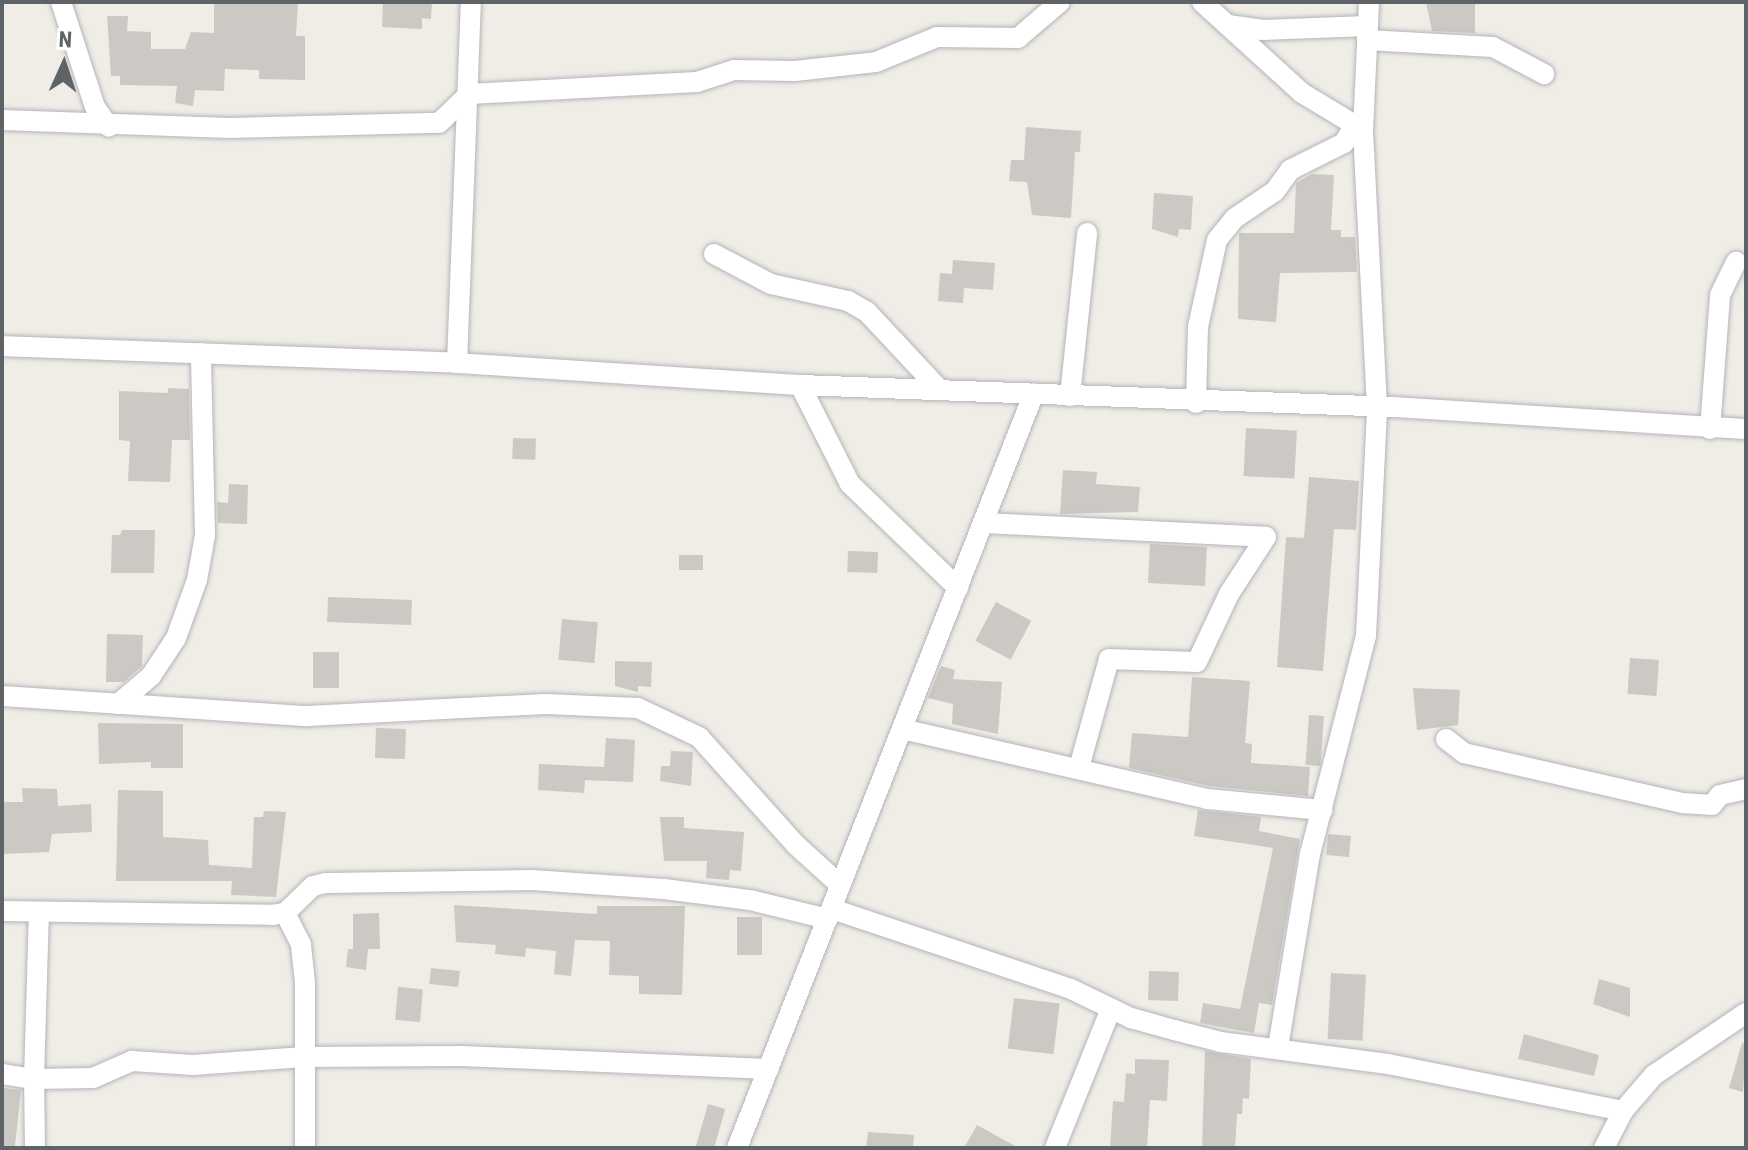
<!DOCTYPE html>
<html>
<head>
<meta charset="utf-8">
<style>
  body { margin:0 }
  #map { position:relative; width:1748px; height:1150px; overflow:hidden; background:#f0ede7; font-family:"Roboto Condensed",sans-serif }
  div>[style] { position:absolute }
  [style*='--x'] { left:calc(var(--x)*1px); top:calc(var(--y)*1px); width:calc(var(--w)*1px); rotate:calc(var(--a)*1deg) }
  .building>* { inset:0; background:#ccc8c4; transform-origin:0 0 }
  .roads { filter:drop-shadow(0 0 2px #b2b5b9) drop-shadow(0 0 2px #b2b5b9) }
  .minor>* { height:20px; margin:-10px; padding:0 10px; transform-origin:10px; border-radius:10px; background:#fff }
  span { translate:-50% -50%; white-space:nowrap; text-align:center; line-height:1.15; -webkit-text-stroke:6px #fff; paint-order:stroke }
  .frame { position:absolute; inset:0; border:4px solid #5e6367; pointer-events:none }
  .north { position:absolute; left:24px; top:24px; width:80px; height:80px; -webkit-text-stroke:6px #fff; paint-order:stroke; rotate:3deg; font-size:22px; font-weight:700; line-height:32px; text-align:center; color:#5e6367 }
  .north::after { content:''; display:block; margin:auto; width:28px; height:36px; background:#5e6367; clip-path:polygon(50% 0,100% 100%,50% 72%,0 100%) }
</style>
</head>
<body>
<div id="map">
  <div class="building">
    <i style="clip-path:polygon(214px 2px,298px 2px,296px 36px,305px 36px,305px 80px,259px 79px,259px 70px,225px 69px,224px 91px,195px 90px,193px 106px,175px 103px,177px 86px,120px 85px,120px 76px,111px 76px,107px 16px,128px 16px,127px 31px,151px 32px,151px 49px,185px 49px,191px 32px,214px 33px)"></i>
    <i style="clip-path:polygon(383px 2px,432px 2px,431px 19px,422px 18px,422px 29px,382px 27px)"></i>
    <i style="clip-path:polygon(1426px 2px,1475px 2px,1475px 33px,1432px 31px)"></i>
    <i style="clip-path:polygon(1026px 127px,1081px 131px,1080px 152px,1075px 152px,1071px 218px,1032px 215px,1027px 182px,1009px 181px,1011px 160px,1024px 160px)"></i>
    <i style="clip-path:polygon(1312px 174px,1334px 175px,1331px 230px,1341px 230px,1341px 237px,1355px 237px,1357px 272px,1280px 273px,1276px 322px,1238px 319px,1239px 233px,1294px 233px,1296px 183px)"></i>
    <i style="clip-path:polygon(1154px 193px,1193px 196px,1191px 230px,1179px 229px,1178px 237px,1152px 229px)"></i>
    <i style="clip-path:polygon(953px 260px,995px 263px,993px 290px,964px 288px,963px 303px,938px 301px,940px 273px,952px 274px)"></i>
    <i style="clip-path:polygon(168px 388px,189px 389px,190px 440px,172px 440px,170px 482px,128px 481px,130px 441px,119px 440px,119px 391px,168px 393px)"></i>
    <i style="left:1246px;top:428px;width:51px;height:48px;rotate:3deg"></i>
    <i style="left:513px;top:438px;width:23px;height:21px;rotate:2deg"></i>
    <i style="clip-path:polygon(1063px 470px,1097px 472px,1096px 484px,1140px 487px,1138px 512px,1060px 514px)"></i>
    <i style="clip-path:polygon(1309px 477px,1359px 481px,1356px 530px,1334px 529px,1323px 671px,1277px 667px,1286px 537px,1304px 538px)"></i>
    <i style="clip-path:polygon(229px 484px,248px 485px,247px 524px,218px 523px,217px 502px,228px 503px)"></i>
    <i style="clip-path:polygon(122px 530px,155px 530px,154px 573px,111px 573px,112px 535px,120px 535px)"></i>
    <i style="left:1150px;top:544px;width:57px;height:39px;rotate:3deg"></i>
    <i style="left:848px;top:551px;width:30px;height:21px;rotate:2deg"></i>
    <i style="left:679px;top:555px;width:24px;height:15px"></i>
    <i style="left:328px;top:597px;width:84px;height:25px;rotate:2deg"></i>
    <i style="left:996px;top:602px;width:40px;height:44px;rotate:28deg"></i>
    <i style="left:562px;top:619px;width:36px;height:41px;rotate:5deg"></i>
    <i style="clip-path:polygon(107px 634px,143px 635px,142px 666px,124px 682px,106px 682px)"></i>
    <i style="left:313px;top:652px;width:26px;height:36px"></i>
    <i style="left:1630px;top:658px;width:29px;height:36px;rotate:4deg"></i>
    <i style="clip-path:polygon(615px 661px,652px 662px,651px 687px,638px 686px,638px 692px,615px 686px)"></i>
    <i style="clip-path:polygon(941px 666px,955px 670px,953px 679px,1002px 682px,998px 734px,952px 724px,953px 704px,928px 698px)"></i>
    <i style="clip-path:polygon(1192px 677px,1250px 681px,1245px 743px,1252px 744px,1251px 763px,1310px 767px,1308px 796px,1209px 786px,1129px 768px,1132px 733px,1188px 737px)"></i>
    <i style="clip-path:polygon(1413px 688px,1460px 690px,1458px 725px,1417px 730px)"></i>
    <i style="left:1309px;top:715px;width:15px;height:50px;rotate:4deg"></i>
    <i style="clip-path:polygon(98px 723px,183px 724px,183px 768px,151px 768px,151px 762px,99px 764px)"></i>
    <i style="left:376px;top:728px;width:30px;height:30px;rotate:2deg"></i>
    <i style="clip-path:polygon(606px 738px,635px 740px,633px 782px,585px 780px,584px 793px,538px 790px,539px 764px,604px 767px)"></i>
    <i style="clip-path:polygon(671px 751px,693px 752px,691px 786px,660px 781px,661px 766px,670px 766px)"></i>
    <i style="clip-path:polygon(22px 788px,57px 789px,58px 806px,91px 804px,92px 832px,52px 834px,49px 852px,2px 854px,2px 802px,23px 802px)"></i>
    <i style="clip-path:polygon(118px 790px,163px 791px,163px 837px,208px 840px,209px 865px,252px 868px,254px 817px,263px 817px,264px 811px,286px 812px,276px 897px,231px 895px,232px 881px,116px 881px)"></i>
    <i style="clip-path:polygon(1198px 810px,1261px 817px,1259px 831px,1300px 839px,1272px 1005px,1259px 1003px,1254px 1033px,1200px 1023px,1203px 1003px,1240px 1009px,1273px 848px,1194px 836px)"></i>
    <i style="clip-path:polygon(660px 817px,684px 817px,684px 828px,744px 832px,741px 871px,730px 870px,729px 880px,706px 878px,707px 861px,664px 861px)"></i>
    <i style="left:1328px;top:834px;width:23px;height:21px;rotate:5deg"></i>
    <i style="clip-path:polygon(454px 905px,597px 914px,597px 906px,685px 906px,682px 995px,639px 994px,639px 976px,609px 975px,610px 941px,575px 940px,571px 976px,554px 974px,556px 951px,526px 948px,525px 957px,495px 954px,496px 945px,456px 942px)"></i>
    <i style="clip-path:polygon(379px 913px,380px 949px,368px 949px,366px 970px,346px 967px,348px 949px,353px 949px,353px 914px)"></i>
    <i style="left:737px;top:917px;width:25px;height:38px"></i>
    <i style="left:431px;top:968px;width:29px;height:16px;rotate:6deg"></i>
    <i style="left:1149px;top:971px;width:30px;height:29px;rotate:2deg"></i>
    <i style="left:1331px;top:973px;width:35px;height:66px;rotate:3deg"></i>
    <i style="clip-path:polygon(1599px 979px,1630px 988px,1630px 1017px,1593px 1004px)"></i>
    <i style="left:398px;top:987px;width:25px;height:33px;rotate:5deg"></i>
    <i style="left:1014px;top:998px;width:46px;height:51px;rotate:7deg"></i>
    <i style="clip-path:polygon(1524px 1034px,1599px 1055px,1594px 1076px,1518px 1059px)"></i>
    <i style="clip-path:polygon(1742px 1043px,1746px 1044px,1743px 1092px,1729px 1088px)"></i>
    <i style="clip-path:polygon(1205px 1051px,1251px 1059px,1249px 1099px,1243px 1098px,1242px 1114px,1237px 1114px,1235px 1148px,1202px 1148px)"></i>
    <i style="clip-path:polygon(1135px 1059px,1169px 1060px,1167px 1101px,1150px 1100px,1147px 1148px,1110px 1148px,1113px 1101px,1124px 1102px,1126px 1073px,1135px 1074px)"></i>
    <i style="left:2px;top:1088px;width:19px;height:60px;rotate:6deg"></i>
    <i style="left:708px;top:1104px;width:18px;height:46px;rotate:16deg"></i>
    <i style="clip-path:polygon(977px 1125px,1019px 1148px,964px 1148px)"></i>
    <i style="clip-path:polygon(868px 1132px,914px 1135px,913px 1148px,866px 1148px)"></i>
  </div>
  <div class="roads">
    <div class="minor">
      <i style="--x:61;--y:2;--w:110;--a:72.1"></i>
      <i style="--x:95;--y:107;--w:24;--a:55"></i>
      <i style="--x:1202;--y:2;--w:135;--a:42.3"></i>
      <i style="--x:1302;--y:93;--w:71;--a:31.2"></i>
      <i style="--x:1228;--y:25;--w:34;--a:8"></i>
      <i style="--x:1262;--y:30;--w:106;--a:-2.2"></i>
      <i style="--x:1367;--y:40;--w:126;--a:3.2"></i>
      <i style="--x:1493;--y:47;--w:58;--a:27.9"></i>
      <i style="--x:2;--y:120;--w:227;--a:2"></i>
      <i style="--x:229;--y:128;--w:210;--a:-1.4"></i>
      <i style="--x:439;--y:123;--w:42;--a:-44"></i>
      <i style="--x:469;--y:94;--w:228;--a:-3"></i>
      <i style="--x:697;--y:82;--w:39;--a:-18"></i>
      <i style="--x:734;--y:70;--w:61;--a:0.9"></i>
      <i style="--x:795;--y:71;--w:81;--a:-6.3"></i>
      <i style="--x:876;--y:62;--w:66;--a:-22.3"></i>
      <i style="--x:937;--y:37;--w:81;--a:0.7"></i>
      <i style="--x:1018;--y:38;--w:55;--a:-40.6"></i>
      <i style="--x:714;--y:254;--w:64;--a:27.8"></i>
      <i style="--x:771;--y:284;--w:79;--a:12.4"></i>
      <i style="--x:848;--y:301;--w:22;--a:30"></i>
      <i style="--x:867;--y:312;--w:104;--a:46.9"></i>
      <i style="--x:2;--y:346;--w:455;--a:2.1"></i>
      <i style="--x:457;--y:363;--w:344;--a:3.7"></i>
      <i style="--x:800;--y:385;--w:594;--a:2.12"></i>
      <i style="--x:1394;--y:407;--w:353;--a:3.6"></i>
      <i style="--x:457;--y:363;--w:361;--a:-87.8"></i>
      <i style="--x:800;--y:385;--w:111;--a:63.2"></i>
      <i style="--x:850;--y:484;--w:150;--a:43.9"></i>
      <i style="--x:1070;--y:396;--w:164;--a:-84"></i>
      <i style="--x:1196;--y:403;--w:76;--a:-88.5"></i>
      <i style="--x:1198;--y:327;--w:89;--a:-77.7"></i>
      <i style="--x:1217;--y:240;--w:28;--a:-51"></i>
      <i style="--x:1235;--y:218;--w:48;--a:-34"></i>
      <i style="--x:1275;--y:191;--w:26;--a:-54"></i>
      <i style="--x:1290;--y:170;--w:60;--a:-26.6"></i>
      <i style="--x:1344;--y:143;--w:21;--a:-59"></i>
      <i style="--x:1710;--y:429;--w:134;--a:-85.7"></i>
      <i style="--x:1720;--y:295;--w:37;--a:-64"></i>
      <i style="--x:984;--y:523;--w:282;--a:2.8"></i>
      <i style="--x:1266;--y:537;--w:68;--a:123"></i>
      <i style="--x:1229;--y:594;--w:75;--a:115.2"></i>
      <i style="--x:1197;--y:662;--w:88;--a:-178"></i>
      <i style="--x:1109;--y:659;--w:113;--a:105.4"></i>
      <i style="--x:2;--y:696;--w:306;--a:3.8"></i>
      <i style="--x:307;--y:716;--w:239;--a:-2.9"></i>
      <i style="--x:546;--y:704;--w:92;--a:2.5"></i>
      <i style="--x:638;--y:708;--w:68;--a:25.4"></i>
      <i style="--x:699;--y:737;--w:145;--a:48.1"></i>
      <i style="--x:796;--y:845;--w:59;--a:42.3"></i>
      <i style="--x:118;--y:704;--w:43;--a:-40.3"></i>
      <i style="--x:151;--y:676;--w:45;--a:-56.7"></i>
      <i style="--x:176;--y:638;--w:62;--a:-70.1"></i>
      <i style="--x:197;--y:580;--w:46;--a:-79.9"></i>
      <i style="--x:205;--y:535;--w:182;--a:-91.3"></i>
      <i style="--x:902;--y:729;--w:313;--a:12.9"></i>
      <i style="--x:1207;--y:799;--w:116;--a:5.5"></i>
      <i style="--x:1446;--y:739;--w:23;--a:38"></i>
      <i style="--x:1464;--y:753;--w:225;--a:12.9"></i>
      <i style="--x:1683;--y:803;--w:29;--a:4"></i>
      <i style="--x:1712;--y:805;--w:13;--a:-51"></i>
      <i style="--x:1720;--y:795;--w:27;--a:-13"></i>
      <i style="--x:832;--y:909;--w:252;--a:18.5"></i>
      <i style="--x:1071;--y:989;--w:67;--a:25.8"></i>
      <i style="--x:1131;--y:1018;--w:45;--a:15.6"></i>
      <i style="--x:1174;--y:1030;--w:49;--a:14.3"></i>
      <i style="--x:1221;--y:1042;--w:168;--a:7.5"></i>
      <i style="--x:1388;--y:1064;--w:240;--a:11.3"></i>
      <i style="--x:2;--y:911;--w:270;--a:0.8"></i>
      <i style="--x:272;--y:915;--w:13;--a:-9"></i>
      <i style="--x:285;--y:913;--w:39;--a:-44"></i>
      <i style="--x:313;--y:886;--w:13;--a:-13"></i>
      <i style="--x:326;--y:883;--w:206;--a:-0.8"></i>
      <i style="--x:532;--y:880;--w:132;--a:3.9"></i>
      <i style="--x:664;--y:889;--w:87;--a:7.3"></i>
      <i style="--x:750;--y:900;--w:80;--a:13.7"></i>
      <i style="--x:285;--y:913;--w:36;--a:63"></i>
      <i style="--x:301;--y:945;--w:37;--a:84"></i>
      <i style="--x:305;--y:982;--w:166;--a:90"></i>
      <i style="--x:1278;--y:1047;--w:196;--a:-80.6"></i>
      <i style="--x:1310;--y:854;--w:225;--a:-75.6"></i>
      <i style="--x:1366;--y:636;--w:229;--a:-87.2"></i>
      <i style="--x:1377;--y:407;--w:277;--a:-92.9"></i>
      <i style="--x:1363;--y:130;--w:128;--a:-87.3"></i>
      <i style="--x:2;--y:1074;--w:32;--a:9"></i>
      <i style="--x:34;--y:1079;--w:167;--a:-88.3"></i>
      <i style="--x:35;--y:1148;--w:69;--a:-90.8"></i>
      <i style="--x:34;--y:1079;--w:59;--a:-1"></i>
      <i style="--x:93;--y:1078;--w:43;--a:-23.6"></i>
      <i style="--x:132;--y:1061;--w:61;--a:3.8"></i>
      <i style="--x:193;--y:1065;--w:111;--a:-4.1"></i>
      <i style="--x:304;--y:1057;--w:157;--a:-0.4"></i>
      <i style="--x:461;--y:1056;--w:308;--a:2.4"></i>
      <i style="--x:737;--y:1148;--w:811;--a:-68.53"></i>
      <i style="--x:1055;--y:1148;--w:150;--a:-68.1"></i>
      <i style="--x:1604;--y:1148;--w:42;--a:-62.8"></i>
      <i style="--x:1623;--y:1111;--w:48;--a:-49.3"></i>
      <i style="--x:1654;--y:1075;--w:111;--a:-34"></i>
    </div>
  </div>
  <div class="frame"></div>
  <div class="north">N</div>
</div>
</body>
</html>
